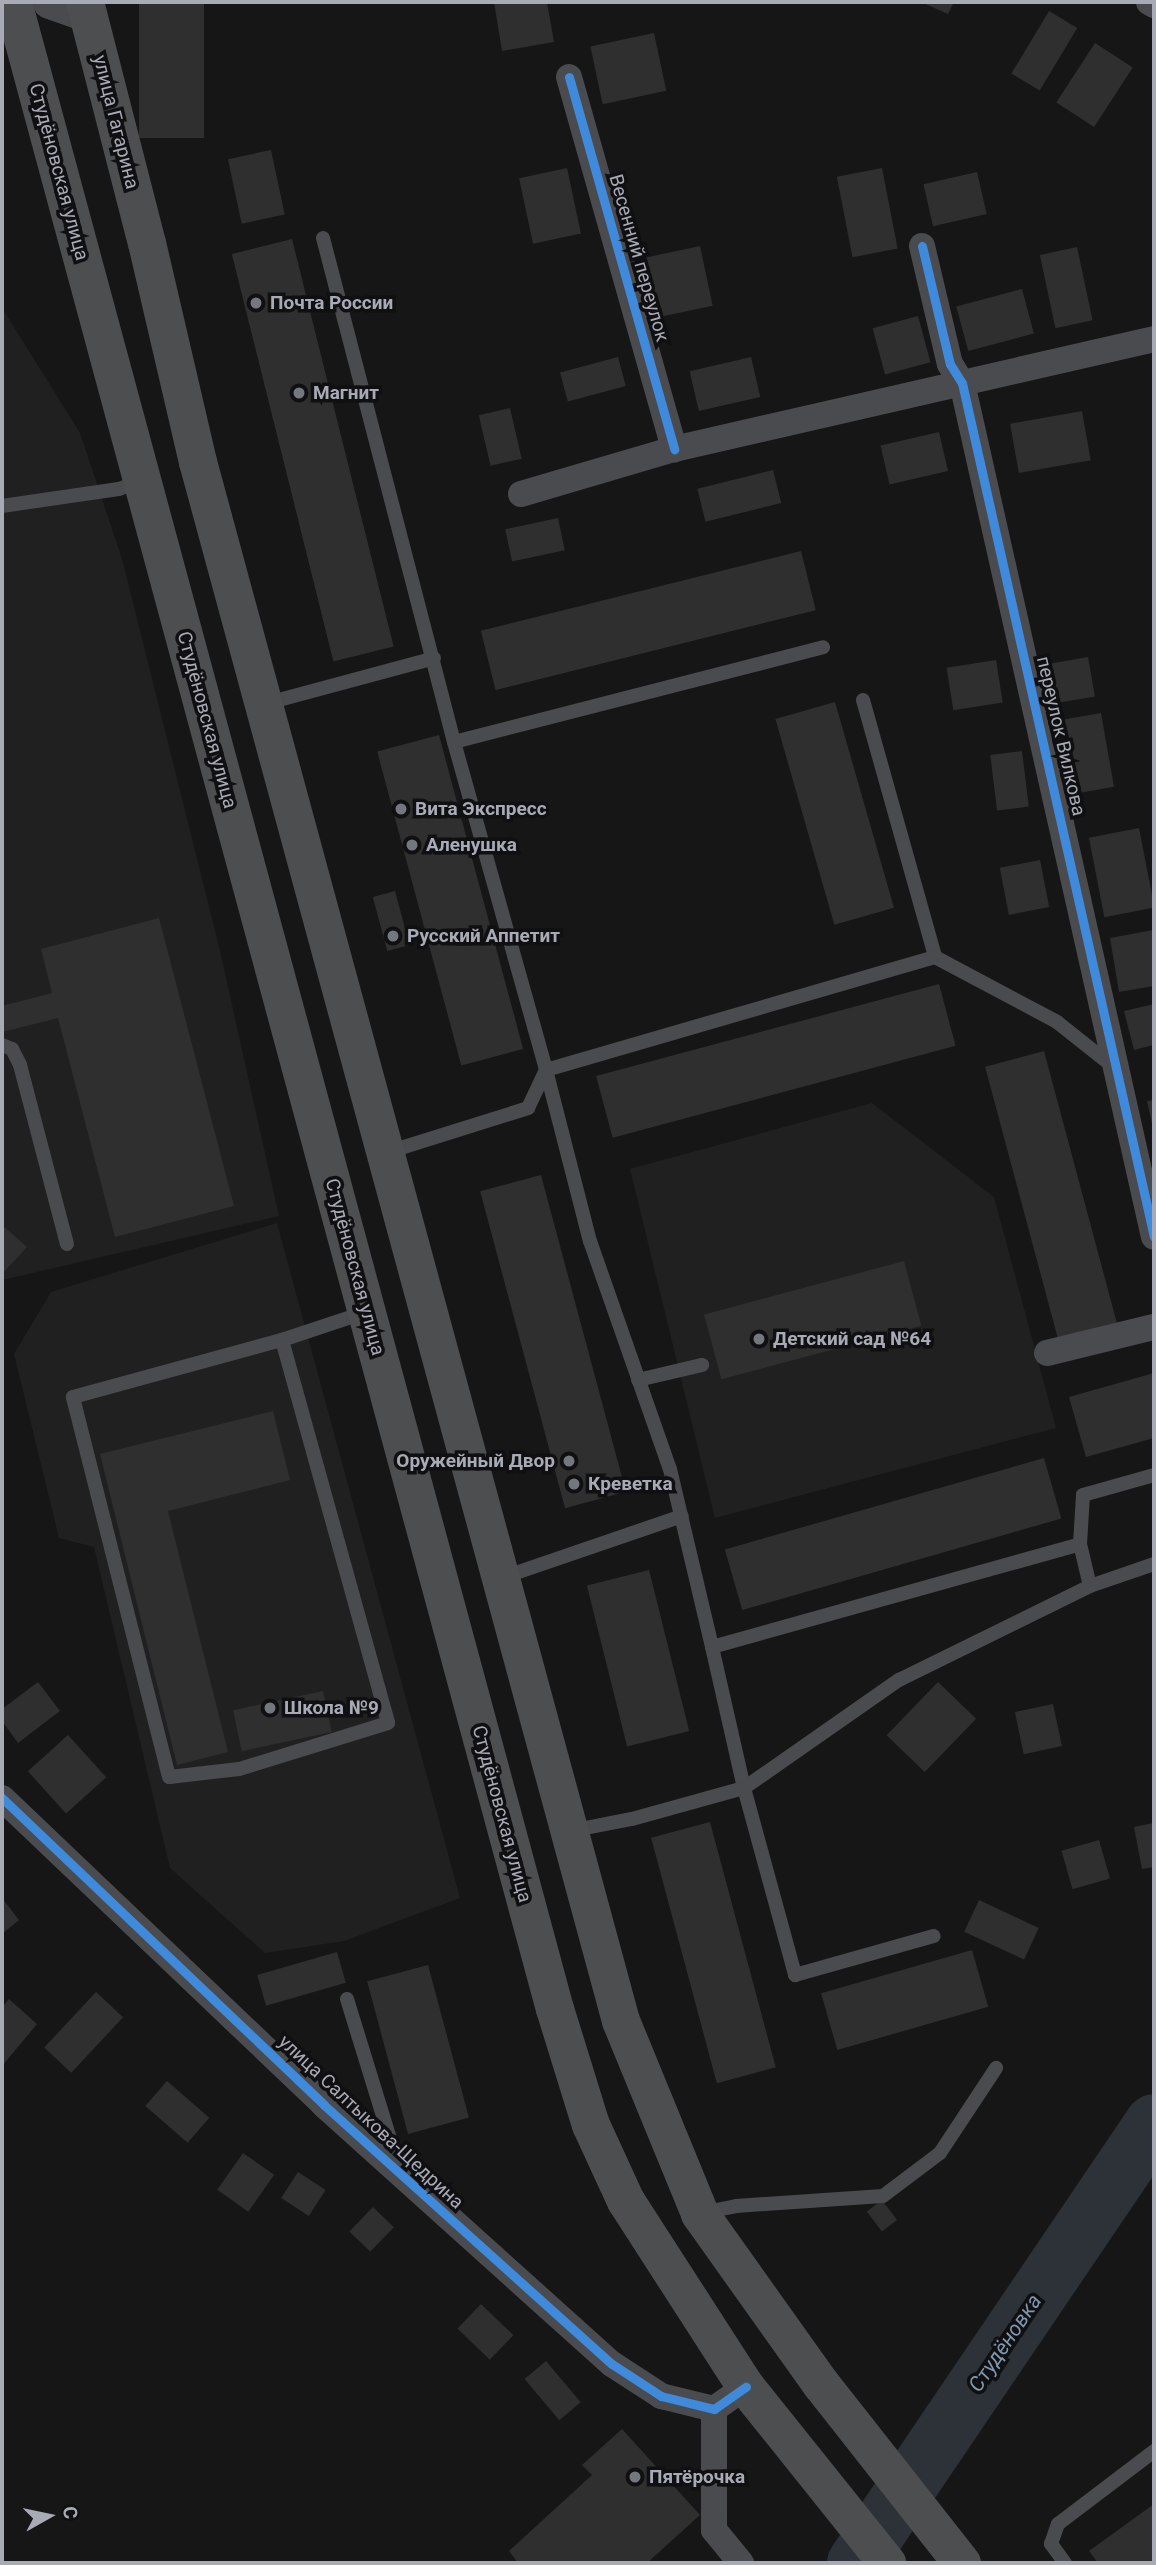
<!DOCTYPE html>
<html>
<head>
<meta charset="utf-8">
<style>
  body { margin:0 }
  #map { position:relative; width:1156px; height:2565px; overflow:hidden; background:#161616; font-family:Roboto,sans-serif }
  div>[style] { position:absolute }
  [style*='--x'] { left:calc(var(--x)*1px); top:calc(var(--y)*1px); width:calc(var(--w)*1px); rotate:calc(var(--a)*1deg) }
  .built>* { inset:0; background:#202021 }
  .river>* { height:58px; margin:-29px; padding:0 29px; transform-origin:29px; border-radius:29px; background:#2c3238 }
  .building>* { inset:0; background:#2f2f30; transform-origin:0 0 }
  .service>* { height:14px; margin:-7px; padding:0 7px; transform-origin:7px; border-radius:7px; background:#4a4b4e }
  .minor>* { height:26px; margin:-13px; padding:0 13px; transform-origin:13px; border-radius:13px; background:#4a4b4e }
  .tertiary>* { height:33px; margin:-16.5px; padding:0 16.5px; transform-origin:16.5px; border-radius:16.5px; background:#4a4b4e }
  .primary>* { height:38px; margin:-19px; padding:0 19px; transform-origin:19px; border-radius:19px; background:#4c4e50 }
  .cycleway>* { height:9px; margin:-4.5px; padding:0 4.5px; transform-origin:4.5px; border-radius:4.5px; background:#408adc }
  .dots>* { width:19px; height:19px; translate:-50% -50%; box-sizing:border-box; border:4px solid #101012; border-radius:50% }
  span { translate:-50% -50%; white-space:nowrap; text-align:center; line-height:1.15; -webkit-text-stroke:7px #101012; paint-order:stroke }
  .street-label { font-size:19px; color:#a8abb6 }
  .poi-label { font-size:19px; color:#a8abb6; font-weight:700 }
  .left { translate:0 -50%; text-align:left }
  .right { translate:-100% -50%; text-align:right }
  .water-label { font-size:21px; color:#8197ae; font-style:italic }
  .frame { position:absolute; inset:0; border:4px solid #a8abb6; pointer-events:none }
  .north { position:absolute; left:14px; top:2481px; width:70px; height:70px; -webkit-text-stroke:5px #101012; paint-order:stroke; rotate:81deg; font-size:19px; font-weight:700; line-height:28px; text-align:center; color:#a8abb6 }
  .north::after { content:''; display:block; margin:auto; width:24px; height:32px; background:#a8abb6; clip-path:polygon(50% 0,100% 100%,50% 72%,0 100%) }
</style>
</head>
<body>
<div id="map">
  <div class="built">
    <i style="clip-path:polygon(2px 308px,80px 433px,122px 559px,220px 951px,279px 1216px,2px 1280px)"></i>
    <i style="clip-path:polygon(872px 1103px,994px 1197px,1056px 1428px,715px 1518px,630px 1169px)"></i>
    <i style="clip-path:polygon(277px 1223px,460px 1898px,344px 1941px,265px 1953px,170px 1868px,94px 1547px,59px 1538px,14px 1354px,51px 1292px)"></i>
  </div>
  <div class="river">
    <i style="--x:856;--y:2563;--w:531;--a:-55.89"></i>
  </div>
  <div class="building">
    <i style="left:139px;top:2px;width:65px;height:136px"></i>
    <i style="clip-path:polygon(494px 2px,547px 2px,554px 42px,502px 51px)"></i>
    <i style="clip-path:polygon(921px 2px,954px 2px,948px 14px)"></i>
    <i style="left:1049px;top:11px;width:33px;height:73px;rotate:31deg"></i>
    <i style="left:654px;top:33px;width:59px;height:65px;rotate:78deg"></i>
    <i style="left:1095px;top:43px;width:45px;height:71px;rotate:33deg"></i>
    <i style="left:271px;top:150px;width:66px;height:44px;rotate:78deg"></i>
    <i style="left:567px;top:168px;width:67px;height:49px;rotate:78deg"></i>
    <i style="left:882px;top:168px;width:82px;height:46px;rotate:79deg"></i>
    <i style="left:977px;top:172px;width:43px;height:55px;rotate:77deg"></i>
    <i style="left:292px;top:239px;width:420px;height:62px;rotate:76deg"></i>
    <i style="left:700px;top:246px;width:61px;height:56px;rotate:78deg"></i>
    <i style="left:1077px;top:247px;width:75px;height:38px;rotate:78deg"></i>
    <i style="left:1022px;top:289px;width:46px;height:68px;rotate:75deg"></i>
    <i style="left:918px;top:316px;width:48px;height:47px;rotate:75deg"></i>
    <i style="left:618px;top:357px;width:30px;height:60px;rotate:75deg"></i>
    <i style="left:751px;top:357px;width:41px;height:63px;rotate:77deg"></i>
    <i style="left:510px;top:408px;width:52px;height:32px;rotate:77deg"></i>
    <i style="left:1082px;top:411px;width:50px;height:73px;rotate:80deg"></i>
    <i style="left:939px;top:432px;width:40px;height:60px;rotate:77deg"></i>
    <i style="left:773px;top:470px;width:34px;height:78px;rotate:76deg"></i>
    <i style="left:558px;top:518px;width:33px;height:54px;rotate:78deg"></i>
    <i style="left:801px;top:551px;width:61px;height:330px;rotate:76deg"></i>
    <i style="left:1088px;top:657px;width:40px;height:40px;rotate:80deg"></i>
    <i style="left:996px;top:660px;width:43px;height:50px;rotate:81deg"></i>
    <i style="left:835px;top:702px;width:214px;height:62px;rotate:74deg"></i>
    <i style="left:1101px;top:713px;width:75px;height:41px;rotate:80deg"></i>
    <i style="left:439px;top:735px;width:325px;height:64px;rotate:75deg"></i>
    <i style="left:1022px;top:751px;width:56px;height:32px;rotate:83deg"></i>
    <i style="left:1139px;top:828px;width:81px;height:51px;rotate:79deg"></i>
    <i style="left:1040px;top:860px;width:48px;height:41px;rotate:79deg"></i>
    <i style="left:395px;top:891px;width:56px;height:23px;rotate:75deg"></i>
    <i style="clip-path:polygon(159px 918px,234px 1206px,115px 1237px,58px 1018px,2px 1032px,2px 1006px,52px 993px,41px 949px)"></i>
    <i style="clip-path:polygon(1153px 930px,1154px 986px,1119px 992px,1110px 938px)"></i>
    <i style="left:939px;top:984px;width:64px;height:355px;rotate:75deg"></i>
    <i style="clip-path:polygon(1154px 1004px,1154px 1045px,1134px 1050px,1124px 1011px)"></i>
    <i style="left:1044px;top:1051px;width:282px;height:61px;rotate:75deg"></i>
    <i style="clip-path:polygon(1154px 1100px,1154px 1128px,1153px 1128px,1147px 1101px)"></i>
    <i style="left:541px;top:1175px;width:328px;height:63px;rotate:75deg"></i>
    <i style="clip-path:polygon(2px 1225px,27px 1247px,3px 1273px,2px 1272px)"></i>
    <i style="left:904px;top:1261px;width:67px;height:207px;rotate:75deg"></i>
    <i style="clip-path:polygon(1154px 1373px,1154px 1438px,1086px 1457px,1069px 1397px)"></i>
    <i style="clip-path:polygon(273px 1411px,290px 1480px,168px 1511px,228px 1752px,177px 1765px,100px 1454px)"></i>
    <i style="left:1044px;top:1458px;width:63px;height:332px;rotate:74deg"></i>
    <i style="left:649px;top:1570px;width:166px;height:64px;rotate:76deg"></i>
    <i style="clip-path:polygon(38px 1682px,60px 1711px,18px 1743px,2px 1721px,2px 1709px)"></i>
    <i style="left:938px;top:1682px;width:53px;height:74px;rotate:44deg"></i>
    <i style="left:323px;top:1691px;width:42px;height:92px;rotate:78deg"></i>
    <i style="left:1053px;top:1704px;width:43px;height:39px;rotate:78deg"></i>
    <i style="left:68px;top:1735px;width:57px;height:54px;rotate:48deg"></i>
    <i style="left:710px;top:1822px;width:254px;height:61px;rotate:75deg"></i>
    <i style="clip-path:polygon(1154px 1823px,1154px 1867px,1142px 1869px,1134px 1827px)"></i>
    <i style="left:1099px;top:1840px;width:40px;height:39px;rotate:74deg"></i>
    <i style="clip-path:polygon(2px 1898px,19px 1920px,2px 1934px)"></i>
    <i style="left:979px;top:1900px;width:66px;height:35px;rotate:25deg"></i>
    <i style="left:972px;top:1950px;width:59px;height:157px;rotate:74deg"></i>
    <i style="left:337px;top:1952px;width:32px;height:83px;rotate:74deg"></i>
    <i style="left:428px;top:1965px;width:158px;height:63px;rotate:75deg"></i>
    <i style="left:96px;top:1992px;width:37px;height:76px;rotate:43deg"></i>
    <i style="clip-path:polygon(9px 1999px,37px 2024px,2px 2066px,2px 2007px)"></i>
    <i style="left:167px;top:2081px;width:56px;height:33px;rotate:41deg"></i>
    <i style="left:243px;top:2153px;width:38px;height:45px;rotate:35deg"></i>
    <i style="left:298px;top:2172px;width:33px;height:31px;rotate:33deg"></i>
    <i style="left:882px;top:2200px;width:25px;height:19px;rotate:53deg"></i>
    <i style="left:373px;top:2207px;width:29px;height:34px;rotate:44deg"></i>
    <i style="left:481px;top:2304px;width:45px;height:34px;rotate:44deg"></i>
    <i style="left:546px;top:2361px;width:54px;height:28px;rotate:50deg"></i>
    <i style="clip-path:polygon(622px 2429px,700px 2515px,647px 2563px,518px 2563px,509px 2551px,592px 2475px,582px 2465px)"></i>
    <i style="clip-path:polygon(1154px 2504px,1154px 2563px,1098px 2563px,1089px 2551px)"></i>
  </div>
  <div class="service">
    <i style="--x:323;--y:238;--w:521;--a:75.43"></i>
    <i style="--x:454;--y:742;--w:341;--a:74.3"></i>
    <i style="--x:546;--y:1070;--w:177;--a:75.6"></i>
    <i style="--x:590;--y:1241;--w:242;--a:70.7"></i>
    <i style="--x:670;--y:1469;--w:183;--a:76.7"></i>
    <i style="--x:712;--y:1647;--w:382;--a:-15.6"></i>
    <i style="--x:1080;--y:1544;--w:49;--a:-86.5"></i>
    <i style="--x:1083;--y:1495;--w:74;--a:-15.7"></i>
    <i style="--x:2;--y:506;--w:118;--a:-8.3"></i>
    <i style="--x:119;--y:489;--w:23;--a:-20"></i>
    <i style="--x:863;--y:700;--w:267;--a:74.3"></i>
    <i style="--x:264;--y:704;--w:176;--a:-15.1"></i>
    <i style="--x:454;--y:742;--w:381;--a:-14.4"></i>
    <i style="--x:2;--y:1045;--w:11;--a:22"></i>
    <i style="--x:12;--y:1049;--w:18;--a:63"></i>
    <i style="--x:20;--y:1065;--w:185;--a:75.3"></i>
    <i style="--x:388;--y:1152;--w:147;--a:-17.4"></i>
    <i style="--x:528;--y:1108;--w:42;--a:-64.7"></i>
    <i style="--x:546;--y:1070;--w:405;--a:-16.2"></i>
    <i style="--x:935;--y:957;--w:138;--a:28"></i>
    <i style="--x:1057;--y:1022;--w:74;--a:38.4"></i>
    <i style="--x:282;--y:1340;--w:397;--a:74.5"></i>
    <i style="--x:388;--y:1723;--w:156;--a:162.8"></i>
    <i style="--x:239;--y:1769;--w:70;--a:173.5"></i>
    <i style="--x:169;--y:1777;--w:392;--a:-104.2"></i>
    <i style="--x:73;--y:1397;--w:217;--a:-15.3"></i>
    <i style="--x:282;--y:1340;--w:89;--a:-18.4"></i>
    <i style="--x:638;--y:1380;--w:66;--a:-13.2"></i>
    <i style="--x:1080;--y:1544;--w:43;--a:76.6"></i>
    <i style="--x:501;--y:1578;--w:191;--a:-18.9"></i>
    <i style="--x:712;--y:1647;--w:145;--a:77.2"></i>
    <i style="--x:744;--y:1788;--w:194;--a:74.7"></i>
    <i style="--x:795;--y:1975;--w:144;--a:-15.7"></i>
    <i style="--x:570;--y:1831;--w:63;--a:-11"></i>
    <i style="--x:632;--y:1819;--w:116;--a:-15.5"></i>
    <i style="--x:744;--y:1788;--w:189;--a:-34.9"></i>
    <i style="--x:899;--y:1680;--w:213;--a:-26.2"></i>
    <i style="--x:1090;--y:1586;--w:68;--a:-19"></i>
    <i style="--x:347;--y:1999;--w:177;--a:72.9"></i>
    <i style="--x:701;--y:2213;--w:36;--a:-11"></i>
    <i style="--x:736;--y:2206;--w:147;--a:-3.9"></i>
    <i style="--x:883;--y:2196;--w:71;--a:-37"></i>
    <i style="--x:940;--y:2153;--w:102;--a:-56.6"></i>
    <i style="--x:1065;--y:2563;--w:24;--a:-126"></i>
    <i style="--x:1051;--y:2544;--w:21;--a:-71"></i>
    <i style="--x:1058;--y:2524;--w:121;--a:-37.2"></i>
  </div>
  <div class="minor">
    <i style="--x:1149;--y:2;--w:6;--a:31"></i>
    <i style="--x:569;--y:77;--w:387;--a:74.2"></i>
    <i style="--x:922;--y:246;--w:121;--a:76.7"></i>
    <i style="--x:950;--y:364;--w:22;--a:58"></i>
    <i style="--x:962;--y:383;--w:875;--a:77.33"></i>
    <i style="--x:521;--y:494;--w:159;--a:-16.4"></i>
    <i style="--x:674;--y:449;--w:492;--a:-12.9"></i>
    <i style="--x:1047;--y:1353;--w:110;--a:-13.7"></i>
    <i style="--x:2;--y:1798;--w:445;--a:43.6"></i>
    <i style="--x:324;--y:2105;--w:387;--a:42"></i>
    <i style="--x:612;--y:2364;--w:59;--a:33.1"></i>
    <i style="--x:661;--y:2396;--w:55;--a:13.8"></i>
    <i style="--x:714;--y:2409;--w:39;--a:-35"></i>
    <i style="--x:714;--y:2409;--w:121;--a:90"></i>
    <i style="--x:714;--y:2530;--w:43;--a:50.7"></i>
  </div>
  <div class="tertiary">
    <i style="--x:49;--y:2;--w:42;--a:19.3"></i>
  </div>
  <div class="primary">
    <i style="--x:13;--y:2;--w:2079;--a:74.89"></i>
    <i style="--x:555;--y:2009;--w:121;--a:72.8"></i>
    <i style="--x:591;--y:2125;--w:84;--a:65.3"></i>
    <i style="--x:626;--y:2201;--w:221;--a:57.2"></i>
    <i style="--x:746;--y:2387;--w:226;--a:51.3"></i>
    <i style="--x:85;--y:2;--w:249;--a:75.6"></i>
    <i style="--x:147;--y:243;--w:225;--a:76.9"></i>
    <i style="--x:198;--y:462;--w:1615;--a:74.82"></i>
    <i style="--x:621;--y:2021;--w:209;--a:67.7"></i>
    <i style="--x:700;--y:2214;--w:209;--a:54.6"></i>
    <i style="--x:821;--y:2384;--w:228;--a:51.8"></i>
  </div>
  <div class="cycleway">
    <i style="--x:569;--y:77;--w:387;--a:74.2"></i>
    <i style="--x:922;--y:246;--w:121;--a:76.7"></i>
    <i style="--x:950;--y:364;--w:22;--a:58"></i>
    <i style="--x:962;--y:383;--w:875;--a:77.33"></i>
    <i style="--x:2;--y:1798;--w:445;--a:43.6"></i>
    <i style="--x:324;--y:2105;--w:387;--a:42"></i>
    <i style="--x:612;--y:2364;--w:59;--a:33.1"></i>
    <i style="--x:661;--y:2396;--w:55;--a:13.8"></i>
    <i style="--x:714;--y:2409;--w:39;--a:-35"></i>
  </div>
  <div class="dots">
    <i style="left:256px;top:303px;background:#75777e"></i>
    <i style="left:299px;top:393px;background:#75777e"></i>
    <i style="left:401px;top:809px;background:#75777e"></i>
    <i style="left:412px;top:845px;background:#75777e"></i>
    <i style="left:393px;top:936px;background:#75777e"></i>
    <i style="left:759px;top:1339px;background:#75777e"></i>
    <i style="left:569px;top:1461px;background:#75777e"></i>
    <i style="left:574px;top:1484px;background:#75777e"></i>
    <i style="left:270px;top:1708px;background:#75777e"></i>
    <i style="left:635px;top:2477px;background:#75777e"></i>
  </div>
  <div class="street-label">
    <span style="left:116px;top:122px;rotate:76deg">улица Гагарина</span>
    <span style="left:59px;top:172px;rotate:75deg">Студёновская улица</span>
    <span style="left:639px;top:258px;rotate:74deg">Весенний переулок</span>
    <span style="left:207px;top:720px;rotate:75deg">Студёновская улица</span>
    <span style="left:1061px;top:736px;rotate:77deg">переулок Вилкова</span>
    <span style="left:355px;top:1267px;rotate:75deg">Студёновская улица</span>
    <span style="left:502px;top:1814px;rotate:75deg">Студёновская улица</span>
    <span style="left:371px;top:2122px;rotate:43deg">улица Салтыкова-Щедрина</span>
  </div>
  <div class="poi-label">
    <span class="left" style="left:270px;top:303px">Почта России</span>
    <span class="left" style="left:313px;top:393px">Магнит</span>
    <span class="left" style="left:415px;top:809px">Вита Экспресс</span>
    <span class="left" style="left:426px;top:845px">Аленушка</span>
    <span class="left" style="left:407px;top:936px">Русский Аппетит</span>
    <span class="left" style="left:773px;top:1339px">Детский сад №64</span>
    <span class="right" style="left:555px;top:1461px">Оружейный Двор</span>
    <span class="left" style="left:588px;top:1484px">Креветка</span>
    <span class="left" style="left:284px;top:1708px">Школа №9</span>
    <span class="left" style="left:649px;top:2477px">Пятёрочка</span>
  </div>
  <div class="water-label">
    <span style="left:1005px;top:2343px;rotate:-56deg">Студёновка</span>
  </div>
  <div class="frame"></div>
  <div class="north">С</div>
</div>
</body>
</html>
